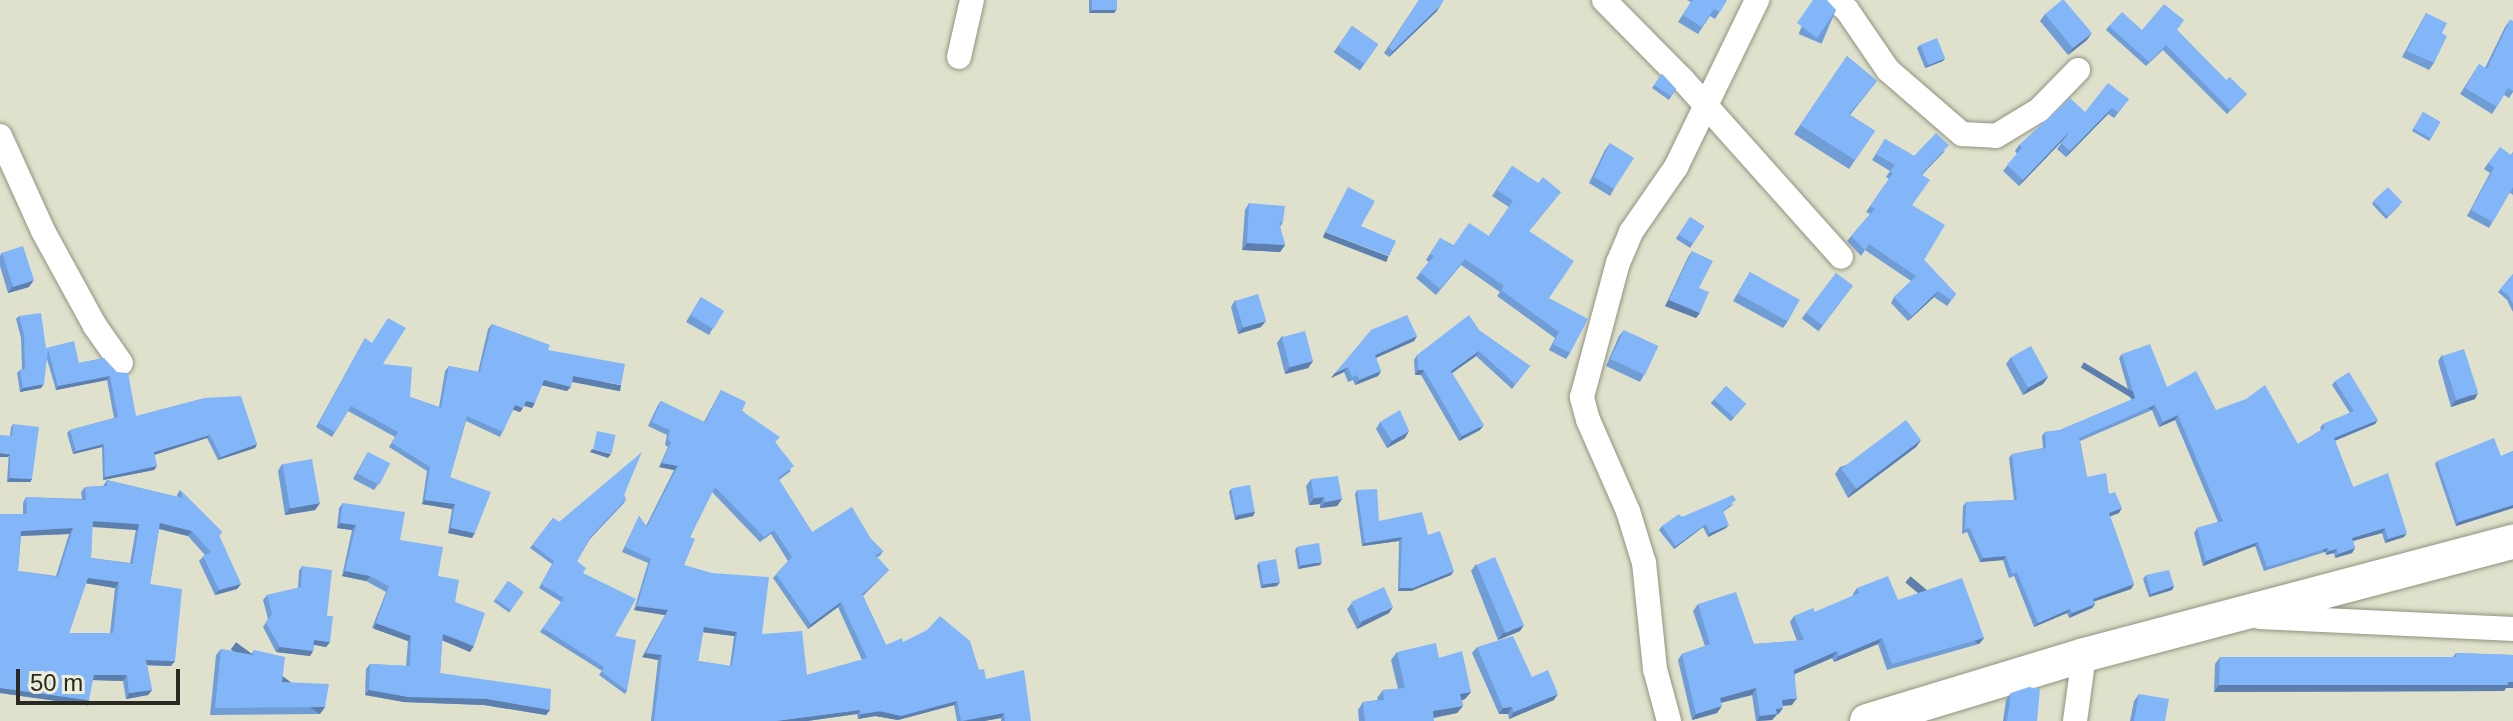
<!DOCTYPE html>
<html>
<head>
<meta charset="utf-8">
<style>
  body { margin:0 }
  #map { position:relative; width:2513px; height:721px; overflow:hidden; background:#dfe1cc; font-family:Arial,sans-serif }
  div>[style] { position:absolute }
  [style*='--x'] { left:calc(var(--x)*1px); top:calc(var(--y)*1px); width:calc(var(--w)*1px); rotate:calc(var(--a)*1deg) }
  .roads { filter:drop-shadow(0 0 2px #91937f) drop-shadow(0 0 2px #91937f) }
  .street>* { height:24px; margin:-12px; padding:0 12px; transform-origin:12px; border-radius:12px; background:#fff }
  .secondary>* { height:34px; margin:-17px; padding:0 17px; transform-origin:17px; border-radius:17px; background:#fff }
  .wall>* { inset:0; background:#719dd6; transform-origin:0 0 }
  .shaded-wall>* { inset:0; background:#5c7fae; transform-origin:0 0 }
  .building>* { inset:0; background:#83b6f9; transform-origin:0 0 }
  span { translate:-50% -50%; white-space:nowrap; text-align:center; line-height:1.15; -webkit-text-stroke:7px #edeed8; paint-order:stroke }
  .scale { position:absolute; left:16px; top:669px; width:164px; height:36px; box-sizing:border-box; border:4px solid #2a2a22; border-top:0; padding-left:10px; font-size:24px; line-height:28px; white-space:nowrap; color:#2a2a22; -webkit-text-stroke:6px #edeed8; paint-order:stroke }
</style>
</head>
<body>
<div id="map">
  <div class="roads">
    <div class="street">
      <i style="--x:1604;--y:0;--w:112;--a:45.4"></i>
      <i style="--x:1683;--y:80;--w:237;--a:48.2"></i>
      <i style="--x:1835;--y:0;--w:16;--a:40"></i>
      <i style="--x:1847;--y:10;--w:73;--a:55.7"></i>
      <i style="--x:1888;--y:70;--w:98;--a:40.9"></i>
      <i style="--x:1962;--y:134;--w:34;--a:3"></i>
      <i style="--x:1996;--y:136;--w:50;--a:-31.2"></i>
      <i style="--x:2039;--y:110;--w:56;--a:-45.7"></i>
      <i style="--x:959;--y:57;--w:58;--a:-77.2"></i>
      <i style="--x:0;--y:136;--w:104;--a:65.6"></i>
      <i style="--x:43;--y:231;--w:108;--a:61.3"></i>
      <i style="--x:95;--y:326;--w:45;--a:54.9"></i>
      <i style="--x:2260;--y:617;--w:253;--a:2.7"></i>
      <i style="--x:1669;--y:721;--w:54;--a:-105.1"></i>
      <i style="--x:1655;--y:669;--w:107;--a:-95.9"></i>
      <i style="--x:1644;--y:563;--w:54;--a:-107.1"></i>
      <i style="--x:1628;--y:511;--w:99;--a:-113.7"></i>
      <i style="--x:1588;--y:420;--w:24;--a:-105"></i>
      <i style="--x:1582;--y:397;--w:139;--a:-75"></i>
      <i style="--x:1618;--y:263;--w:34;--a:-67"></i>
      <i style="--x:1631;--y:232;--w:79;--a:-55.3"></i>
      <i style="--x:1676;--y:167;--w:186;--a:-64.1"></i>
      <i style="--x:2075;--y:721;--w:67;--a:-82.2"></i>
    </div>
    <div class="secondary">
      <i style="--x:1867;--y:721;--w:227;--a:-16.9"></i>
      <i style="--x:2084;--y:655;--w:444;--a:-14.8"></i>
    </div>
  </div>
  <div class="wall">
    <i style="clip-path:polygon(1089px 0,1117px 0,1117px 9px,1114px 13px,1089px 13px)"></i>
    <i style="clip-path:polygon(1419px 0,1437px 11px,1389px 57px,1384px 53px)"></i>
    <i style="clip-path:polygon(1687px 0,1727px 0,1715px 19px,1710px 16px,1698px 34px,1678px 22px,1691px 2px)"></i>
    <i style="left:1813px;top:0;width:25px;height:37px;rotate:23deg"></i>
    <i style="clip-path:polygon(2426px 13px,2442px 33px,2434px 63px,2429px 70px,2402px 57px)"></i>
    <i style="clip-path:polygon(2045px 14px,2087px 40px,2068px 55px,2040px 21px)"></i>
    <i style="clip-path:polygon(2510px 20px,2513px 21px,2513px 92px,2509px 98px,2504px 95px,2492px 114px,2460px 94px,2479px 64px,2485px 68px,2505px 27px)"></i>
    <i style="left:1352px;top:26px;width:32px;height:32px;rotate:35deg"></i>
    <i style="clip-path:polygon(2109px 26px,2142px 30px,2177px 30px,2226px 80px,2247px 94px,2227px 114px,2163px 50px,2146px 66px,2106px 30px)"></i>
    <i style="clip-path:polygon(1920px 45px,1943px 61px,1925px 68px,1917px 48px)"></i>
    <i style="clip-path:polygon(1847px 56px,1877px 81px,1850px 115px,1875px 131px,1849px 169px,1794px 134px)"></i>
    <i style="clip-path:polygon(1662px 74px,1676px 89px,1669px 100px,1652px 88px)"></i>
    <i style="clip-path:polygon(2129px 99px,2114px 118px,2108px 114px,2066px 157px,2057px 149px,2065px 138px,2019px 186px,2003px 171px,2017px 154px,2015px 151px,2019px 145px,2085px 112px)"></i>
    <i style="left:2423px;top:112px;width:20px;height:22px;rotate:30deg"></i>
    <i style="clip-path:polygon(1885px 139px,1914px 156px,1945px 151px,1922px 175px,1912px 205px,1924px 260px,1956px 294px,1947px 306px,1934px 297px,1908px 321px,1891px 303px,1894px 297px,1911px 281px,1865px 250px,1861px 256px,1847px 241px,1870px 214px,1866px 212px,1889px 179px,1886px 177px,1890px 171px,1872px 160px)"></i>
    <i style="clip-path:polygon(1610px 143px,1614px 189px,1610px 196px,1589px 183px,1605px 150px)"></i>
    <i style="clip-path:polygon(2513px 152px,2513px 195px,2509px 192px,2489px 228px,2467px 216px,2490px 173px,2484px 169px,2488px 163px,2511px 155px)"></i>
    <i style="clip-path:polygon(1512px 166px,1538px 183px,1561px 192px,1529px 231px,1549px 298px,1570px 353px,1566px 359px,1549px 350px,1555px 338px,1497px 296px,1500px 292px,1461px 265px,1436px 295px,1416px 278px,1429px 262px,1426px 260px,1440px 238px,1453px 245px,1489px 236px,1509px 207px,1492px 196px)"></i>
    <i style="clip-path:polygon(2374px 201px,2400px 205px,2386px 219px,2372px 204px)"></i>
    <i style="clip-path:polygon(1249px 203px,1283px 222px,1280px 227px,1285px 245px,1280px 252px,1242px 250px,1245px 210px)"></i>
    <i style="left:1690px;top:217px;width:17px;height:26px;rotate:33deg"></i>
    <i style="clip-path:polygon(1692px 251px,1699px 288px,1696px 318px,1665px 306px,1688px 257px)"></i>
    <i style="clip-path:polygon(2px 252px,29px 287px,8px 293px,0 266px,0 256px)"></i>
    <i style="clip-path:polygon(1750px 272px,1788px 321px,1783px 328px,1733px 301px)"></i>
    <i style="left:1836px;top:273px;width:21px;height:57px;rotate:37deg"></i>
    <i style="clip-path:polygon(2513px 274px,2513px 312px,2507px 300px,2498px 292px)"></i>
    <i style="clip-path:polygon(701px 297px,713px 328px,709px 335px,686px 322px)"></i>
    <i style="clip-path:polygon(1235px 300px,1261px 327px,1238px 334px,1231px 307px)"></i>
    <i style="clip-path:polygon(19px 316px,46px 348px,79px 363px,104px 358px,136px 416px,257px 444px,255px 448px,218px 460px,207px 438px,154px 455px,157px 466px,154px 470px,103px 480px,102px 447px,73px 454px,67px 433px,70px 430px,114px 418px,107px 380px,56px 390px,47px 359px,41px 388px,20px 392px,17px 373px,20px 370px,22px 369px,21px 338px,16px 319px)"></i>
    <i style="clip-path:polygon(492px 324px,548px 350px,618px 390px,572px 381px,567px 391px,542px 385px,532px 408px,524px 406px,520px 412px,513px 410px,500px 437px,466px 421px,450px 477px,472px 538px,448px 533px,452px 509px,422px 504px,427px 471px,389px 447px,395px 437px,348px 411px,332px 437px,316px 427px,365px 338px,383px 364px,410px 397px,439px 407px,445px 371px,449px 366px,478px 372px,488px 329px)"></i>
    <i style="clip-path:polygon(1624px 330px,1644px 375px,1640px 382px,1606px 366px,1619px 336px)"></i>
    <i style="clip-path:polygon(1480px 331px,1530px 366px,1512px 389px,1476px 356px,1452px 373px,1480px 430px,1459px 441px,1421px 375px,1415px 375px,1414px 360px,1417px 355px)"></i>
    <i style="clip-path:polygon(1282px 336px,1313px 361px,1308px 368px,1285px 374px,1277px 343px)"></i>
    <i style="clip-path:polygon(1417px 336px,1414px 341px,1376px 358px,1381px 371px,1378px 376px,1355px 385px,1353px 380px,1348px 382px,1344px 372px,1331px 378px,1335px 373px)"></i>
    <i style="clip-path:polygon(2122px 354px,2167px 387px,2216px 410px,2298px 444px,2321px 430px,2320px 428px,2323px 424px,2350px 413px,2332px 385px,2335px 381px,2375px 424px,2335px 441px,2353px 487px,2404px 537px,2385px 543px,2382px 533px,2353px 541px,2355px 548px,2352px 553px,2335px 558px,2334px 553px,2326px 555px,2325px 552px,2264px 571px,2255px 546px,2203px 566px,2194px 533px,2197px 528px,2218px 522px,2175px 420px,2159px 427px,2152px 410px,2080px 441px,2087px 477px,2109px 494px,2119px 513px,2110px 516px,2134px 584px,2131px 589px,2094px 601px,2095px 604px,2092px 608px,2069px 618px,2067px 613px,2034px 627px,2014px 576px,2009px 578px,2003px 560px,1980px 562px,1967px 532px,1962px 534px,1963px 506px,1966px 502px,2014px 500px,2009px 458px,2012px 454px,2043px 448px,2042px 436px,2045px 432px,2060px 430px,2131px 400px,2119px 358px)"></i>
    <i style="clip-path:polygon(2442px 355px,2475px 399px,2451px 407px,2438px 361px)"></i>
    <i style="clip-path:polygon(2011px 357px,2048px 377px,2043px 384px,2023px 395px,2006px 364px)"></i>
    <i style="left:1726px;top:386px;width:27px;height:23px;rotate:42deg"></i>
    <i style="clip-path:polygon(evenodd,721px 390px,776px 443px,791px 471px,779px 480px,812px 532px,871px 539px,883px 551px,880px 556px,877px 557px,889px 570px,863px 596px,886px 645px,903px 642px,979px 670px,986px 679px,1031px 721px,1001px 721px,1001px 718px,984px 721px,957px 721px,954px 705px,898px 720px,875px 716px,858px 719px,857px 714px,807px 721px,651px 721px,658px 660px,642px 657px,665px 615px,634px 610px,648px 563px,622px 552px,639px 516px,646px 526px,674px 470px,659px 467px,668px 447px,665px 445px,667px 435px,648px 426px,658px 405px,661px 401px,704px 422px,721px 390px,712px 492px,760px 542px,771px 534px,788px 561px,773px 578px,808px 629px,838px 607px,862px 660px,807px 675px,762px 634px,684px 565px,690px 537px,712px 492px,721px 390px,703px 632px,734px 636px,730px 666px,698px 661px,703px 632px)"></i>
    <i style="clip-path:polygon(1380px 422px,1405px 438px,1387px 448px,1376px 429px)"></i>
    <i style="clip-path:polygon(13px 424px,32px 479px,30px 482px,7px 482px,10px 436px,11px 427px)"></i>
    <i style="clip-path:polygon(1921px 440px,1916px 447px,1848px 498px,1835px 474px,1840px 467px)"></i>
    <i style="clip-path:polygon(2513px 451px,2513px 508px,2456px 526px,2435px 464px,2437px 461px,2501px 456px)"></i>
    <i style="clip-path:polygon(368px 452px,379px 483px,374px 490px,353px 479px)"></i>
    <i style="clip-path:polygon(282px 464px,320px 503px,315px 510px,285px 515px,278px 471px)"></i>
    <i style="clip-path:polygon(1311px 479px,1342px 499px,1337px 506px,1320px 508px,1320px 504px,1309px 505px,1306px 486px)"></i>
    <i style="clip-path:polygon(evenodd,107px 480px,177px 497px,177px 495px,180px 490px,222px 532px,219px 536px,241px 584px,237px 589px,215px 595px,199px 561px,205px 555px,188px 536px,159px 529px,150px 584px,171px 666px,147px 665px,152px 690px,148px 695px,126px 699px,123px 681px,93px 680px,85px 705px,0 693px,0 514px,23px 514px,23px 503px,26px 497px,82px 499px,81px 492px,85px 487px,103px 486px,107px 480px,92px 526px,136px 529px,130px 563px,91px 558px,92px 526px,107px 480px,69px 534px,56px 576px,18px 571px,21px 536px,69px 534px,107px 480px,86px 583px,115px 588px,110px 633px,69px 633px,86px 583px)"></i>
    <i style="clip-path:polygon(1231px 489px,1255px 512px,1253px 516px,1235px 520px,1229px 492px)"></i>
    <i style="clip-path:polygon(1357px 490px,1379px 521px,1428px 535px,1451px 575px,1411px 591px,1398px 591px,1399px 541px,1362px 546px,1355px 494px)"></i>
    <i style="clip-path:polygon(624px 495px,626px 499px,624px 503px,590px 539px,577px 561px,615px 636px,627px 691px,625px 694px,599px 675px,602px 671px,540px 632px,561px 602px,539px 588px,552px 564px,530px 548px,553px 518px,559px 522px)"></i>
    <i style="clip-path:polygon(343px 503px,400px 540px,438px 576px,455px 602px,470px 652px,442px 640px,440px 673px,550px 710px,546px 715px,484px 705px,404px 702px,365px 695px,366px 669px,370px 664px,406px 666px,408px 641px,372px 628px,386px 592px,366px 581px,342px 576px,352px 530px,337px 528px,339px 508px)"></i>
    <i style="clip-path:polygon(1734px 504px,1723px 512px,1726px 528px,1708px 537px,1703px 527px,1674px 549px,1659px 530px,1662px 526px,1682px 517px)"></i>
    <i style="clip-path:polygon(1297px 547px,1320px 565px,1298px 569px,1295px 550px)"></i>
    <i style="clip-path:polygon(1259px 562px,1277px 586px,1261px 588px,1257px 566px)"></i>
    <i style="clip-path:polygon(1476px 564px,1520px 631px,1498px 640px,1471px 571px)"></i>
    <i style="clip-path:polygon(302px 566px,327px 616px,330px 642px,326px 647px,314px 645px,313px 651px,310px 656px,276px 652px,263px 627px,268px 619px,263px 600px,267px 595px,298px 588px,299px 571px)"></i>
    <i style="clip-path:polygon(2146px 575px,2174px 586px,2172px 590px,2149px 597px,2143px 579px)"></i>
    <i style="left:508px;top:581px;width:19px;height:25px;rotate:35deg"></i>
    <i style="clip-path:polygon(1857px 588px,1898px 600px,1984px 638px,1979px 644px,1887px 670px,1878px 644px,1834px 662px,1832px 658px,1795px 674px,1792px 705px,1783px 706px,1783px 708px,1779px 714px,1776px 715px,1772px 720px,1756px 721px,1752px 695px,1721px 703px,1717px 713px,1692px 720px,1678px 660px,1682px 654px,1705px 646px,1693px 611px,1698px 604px,1754px 644px,1797px 641px,1790px 622px,1794px 616px,1815px 612px,1853px 596px,1853px 594px)"></i>
    <i style="clip-path:polygon(1352px 603px,1389px 613px,1357px 629px,1347px 609px)"></i>
    <i style="clip-path:polygon(1477px 647px,1532px 677px,1554px 700px,1509px 719px,1508px 714px,1499px 714px,1472px 653px)"></i>
    <i style="clip-path:polygon(221px 649px,251px 655px,254px 650px,282px 682px,325px 707px,320px 714px,210px 715px,216px 655px)"></i>
    <i style="clip-path:polygon(1397px 652px,1439px 658px,1471px 692px,1465px 699px,1462px 700px,1463px 706px,1457px 713px,1434px 718px,1434px 721px,1359px 721px,1358px 710px,1363px 702px,1378px 700px,1377px 698px,1383px 690px,1398px 689px,1391px 660px)"></i>
    <i style="clip-path:polygon(2456px 653px,2513px 655px,2513px 688px,2506px 688px,2504px 691px,2214px 692px,2215px 664px,2220px 657px,2453px 657px)"></i>
    <i style="clip-path:polygon(2011px 693px,2037px 721px,2003px 721px,2006px 700px)"></i>
    <i style="clip-path:polygon(2139px 694px,2165px 721px,2130px 721px,2134px 701px)"></i>
  </div>
  <div class="shaded-wall">
    <i style="clip-path:polygon(1441px 5px,1437px 11px,1389px 57px,1393px 51px)"></i>
    <i style="clip-path:polygon(1117px 9px,1114px 13px,1089px 13px,1092px 10px)"></i>
    <i style="clip-path:polygon(2092px 33px,2087px 40px,2068px 55px,2073px 48px)"></i>
    <i style="clip-path:polygon(1945px 58px,1943px 61px,1925px 68px,1928px 65px)"></i>
    <i style="clip-path:polygon(2112px 108px,2108px 114px,2066px 157px,2070px 151px)"></i>
    <i style="clip-path:polygon(2070px 131px,2066px 137px,2019px 186px,2023px 180px)"></i>
    <i style="left:1325px;top:232px;width:68px;height:6px;rotate:21deg"></i>
    <i style="clip-path:polygon(1247px 243px,1285px 245px,1280px 252px,1242px 250px)"></i>
    <i style="clip-path:polygon(34px 280px,29px 287px,8px 293px,13px 286px)"></i>
    <i style="clip-path:polygon(1938px 291px,1934px 297px,1908px 321px,1912px 316px)"></i>
    <i style="clip-path:polygon(1669px 300px,1700px 313px,1696px 318px,1665px 306px)"></i>
    <i style="clip-path:polygon(1266px 321px,1261px 327px,1238px 334px,1243px 327px)"></i>
    <i style="clip-path:polygon(1417px 336px,1414px 341px,1371px 360px,1375px 355px)"></i>
    <i style="clip-path:polygon(1479px 351px,1476px 356px,1448px 376px,1451px 371px)"></i>
    <i style="clip-path:polygon(1313px 361px,1308px 368px,1285px 374px,1290px 367px)"></i>
    <i style="clip-path:polygon(1348px 367px,1344px 372px,1331px 378px,1335px 373px)"></i>
    <i style="clip-path:polygon(1418px 370px,1424px 370px,1421px 375px,1415px 375px)"></i>
    <i style="clip-path:polygon(1381px 371px,1378px 376px,1355px 385px,1359px 380px)"></i>
    <i style="clip-path:polygon(110px 376px,107px 380px,56px 390px,58px 386px)"></i>
    <i style="left:573px;top:376px;width:49px;height:6px;rotate:11deg"></i>
    <i style="clip-path:polygon(2048px 377px,2043px 384px,2023px 395px,2028px 388px)"></i>
    <i style="clip-path:polygon(544px 380px,571px 387px,567px 391px,541px 385px)"></i>
    <i style="clip-path:polygon(44px 384px,41px 388px,20px 392px,23px 388px)"></i>
    <i style="clip-path:polygon(2478px 393px,2475px 399px,2451px 407px,2455px 401px)"></i>
    <i style="clip-path:polygon(526px 401px,535px 403px,532px 408px,523px 405px)"></i>
    <i style="clip-path:polygon(515px 405px,523px 408px,520px 412px,512px 409px)"></i>
    <i style="left:2155px;top:405px;width:6px;height:83px;rotate:121deg"></i>
    <i style="clip-path:polygon(2178px 415px,2175px 420px,2159px 427px,2163px 422px)"></i>
    <i style="clip-path:polygon(2378px 420px,2375px 424px,2331px 442px,2334px 438px)"></i>
    <i style="clip-path:polygon(1484px 425px,1480px 430px,1459px 441px,1462px 436px)"></i>
    <i style="clip-path:polygon(1409px 431px,1405px 438px,1387px 448px,1392px 441px)"></i>
    <i style="clip-path:polygon(210px 435px,207px 438px,151px 456px,154px 452px)"></i>
    <i style="clip-path:polygon(1921px 440px,1916px 447px,1848px 498px,1852px 492px)"></i>
    <i style="clip-path:polygon(104px 444px,102px 447px,73px 454px,76px 451px)"></i>
    <i style="clip-path:polygon(257px 444px,255px 448px,218px 460px,221px 457px)"></i>
    <i style="clip-path:polygon(592px 449px,611px 454px,608px 458px,590px 452px)"></i>
    <i style="clip-path:polygon(0 453px,10px 454px,8px 457px,0 457px)"></i>
    <i style="clip-path:polygon(662px 463px,678px 466px,674px 470px,659px 467px)"></i>
    <i style="clip-path:polygon(157px 466px,154px 470px,103px 480px,105px 477px)"></i>
    <i style="clip-path:polygon(10px 478px,32px 479px,30px 482px,7px 482px)"></i>
    <i style="clip-path:polygon(1324px 497px,1320px 504px,1309px 505px,1314px 498px)"></i>
    <i style="clip-path:polygon(1342px 499px,1337px 506px,1320px 508px,1325px 502px)"></i>
    <i style="clip-path:polygon(425px 500px,455px 504px,452px 509px,422px 504px)"></i>
    <i style="clip-path:polygon(320px 503px,315px 510px,285px 515px,290px 508px)"></i>
    <i style="clip-path:polygon(2513px 505px,2513px 508px,2456px 526px,2458px 522px)"></i>
    <i style="clip-path:polygon(2122px 508px,2119px 513px,2106px 518px,2109px 513px)"></i>
    <i style="clip-path:polygon(1255px 512px,1253px 516px,1235px 520px,1237px 516px)"></i>
    <i style="left:93px;top:521px;width:46px;height:6px;rotate:4deg"></i>
    <i style="clip-path:polygon(160px 523px,192px 531px,188px 536px,156px 528px)"></i>
    <i style="clip-path:polygon(340px 523px,356px 525px,352px 530px,337px 528px)"></i>
    <i style="clip-path:polygon(1706px 524px,1703px 527px,1674px 549px,1676px 546px)"></i>
    <i style="clip-path:polygon(1729px 525px,1726px 528px,1708px 537px,1710px 533px)"></i>
    <i style="clip-path:polygon(73px 528px,69px 534px,17px 536px,21px 531px)"></i>
    <i style="clip-path:polygon(451px 528px,475px 533px,472px 538px,448px 533px)"></i>
    <i style="clip-path:polygon(2385px 528px,2382px 533px,2349px 542px,2352px 538px)"></i>
    <i style="clip-path:polygon(2407px 533px,2404px 537px,2385px 543px,2388px 539px)"></i>
    <i style="clip-path:polygon(1402px 537px,1399px 541px,1362px 546px,1365px 543px)"></i>
    <i style="clip-path:polygon(2258px 542px,2255px 546px,2203px 566px,2206px 561px)"></i>
    <i style="left:2328px;top:548px;width:5px;height:64px;rotate:127deg"></i>
    <i style="clip-path:polygon(2355px 548px,2352px 553px,2335px 558px,2338px 554px)"></i>
    <i style="clip-path:polygon(2337px 549px,2334px 553px,2326px 555px,2329px 551px)"></i>
    <i style="clip-path:polygon(2006px 556px,2003px 560px,1980px 562px,1983px 558px)"></i>
    <i style="clip-path:polygon(1322px 562px,1320px 565px,1298px 569px,1301px 566px)"></i>
    <i style="clip-path:polygon(345px 571px,370px 576px,366px 581px,342px 576px)"></i>
    <i style="clip-path:polygon(1454px 571px,1451px 575px,1411px 591px,1398px 591px,1400px 588px)"></i>
    <i style="clip-path:polygon(88px 578px,119px 582px,115px 588px,84px 583px)"></i>
    <i style="clip-path:polygon(1280px 582px,1277px 586px,1261px 588px,1263px 585px)"></i>
    <i style="clip-path:polygon(241px 584px,237px 589px,215px 595px,219px 590px)"></i>
    <i style="clip-path:polygon(2134px 584px,2131px 589px,2090px 603px,2093px 599px)"></i>
    <i style="clip-path:polygon(2174px 586px,2172px 590px,2149px 597px,2151px 594px)"></i>
    <i style="clip-path:polygon(841px 602px,838px 607px,808px 629px,811px 624px)"></i>
    <i style="clip-path:polygon(2095px 604px,2092px 608px,2069px 618px,2072px 613px)"></i>
    <i style="clip-path:polygon(637px 606px,668px 610px,665px 615px,634px 610px)"></i>
    <i style="clip-path:polygon(1393px 607px,1389px 613px,1357px 629px,1362px 622px)"></i>
    <i style="clip-path:polygon(2070px 609px,2067px 613px,2034px 627px,2038px 623px)"></i>
    <i style="left:376px;top:623px;width:37px;height:6px;rotate:20deg"></i>
    <i style="clip-path:polygon(1524px 625px,1520px 631px,1498px 640px,1503px 633px)"></i>
    <i style="clip-path:polygon(704px 627px,737px 632px,734px 636px,701px 632px)"></i>
    <i style="clip-path:polygon(443px 634px,474px 646px,470px 652px,439px 639px)"></i>
    <i style="clip-path:polygon(1882px 638px,1878px 644px,1834px 662px,1839px 656px)"></i>
    <i style="left:1984px;top:638px;width:8px;height:96px;rotate:130deg"></i>
    <i style="clip-path:polygon(314px 640px,330px 642px,326px 647px,311px 644px)"></i>
    <i style="clip-path:polygon(280px 647px,313px 651px,310px 656px,276px 652px)"></i>
    <i style="clip-path:polygon(1837px 651px,1832px 658px,1790px 676px,1794px 670px)"></i>
    <i style="clip-path:polygon(646px 653px,662px 655px,658px 660px,642px 657px)"></i>
    <i style="clip-path:polygon(146px 660px,175px 661px,171px 666px,142px 665px)"></i>
    <i style="clip-path:polygon(94px 675px,127px 675px,123px 681px,90px 680px)"></i>
    <i style="clip-path:polygon(2513px 682px,2513px 688px,2506px 688px,2504px 691px,2214px 692px,2219px 685px)"></i>
    <i style="left:0;top:688px;width:90px;height:5px;rotate:8deg"></i>
    <i style="clip-path:polygon(1756px 688px,1752px 695px,1715px 704px,1720px 698px)"></i>
    <i style="clip-path:polygon(152px 690px,148px 695px,126px 699px,129px 693px)"></i>
    <i style="clip-path:polygon(369px 690px,487px 699px,550px 710px,546px 715px,484px 705px,404px 702px,365px 695px)"></i>
    <i style="clip-path:polygon(1471px 692px,1465px 699px,1455px 702px,1460px 694px)"></i>
    <i style="clip-path:polygon(1558px 694px,1554px 700px,1509px 719px,1514px 712px)"></i>
    <i style="clip-path:polygon(1797px 698px,1792px 705px,1778px 706px,1782px 700px)"></i>
    <i style="clip-path:polygon(957px 701px,954px 705px,898px 720px,875px 716px,858px 719px,861px 714px)"></i>
    <i style="clip-path:polygon(1463px 706px,1457px 713px,1427px 719px,1433px 711px)"></i>
    <i style="clip-path:polygon(1722px 706px,1717px 713px,1692px 720px,1696px 714px)"></i>
    <i style="left:325px;top:707px;width:9px;height:110px;rotate:126deg"></i>
    <i style="clip-path:polygon(1512px 707px,1508px 714px,1499px 714px,1503px 708px)"></i>
    <i style="clip-path:polygon(1783px 708px,1772px 720px,1757px 721px,1760px 716px,1776px 709px)"></i>
    <i style="clip-path:polygon(860px 710px,857px 714px,807px 721px,776px 721px)"></i>
    <i style="clip-path:polygon(1004px 713px,1001px 718px,984px 721px,964px 721px)"></i>
  </div>
  <div class="building">
    <i style="left:1092px;top:0;width:25px;height:10px"></i>
    <i style="clip-path:polygon(1419px 0,1444px 0,1441px 5px,1393px 51px,1389px 47px)"></i>
    <i style="clip-path:polygon(1693px 0,1727px 0,1720px 12px,1714px 9px,1702px 27px,1683px 15px)"></i>
    <i style="clip-path:polygon(1813px 0,1827px 0,1836px 10px,1817px 38px,1797px 23px)"></i>
    <i style="clip-path:polygon(2062px 0,2064px 0,2092px 33px,2073px 48px,2045px 14px)"></i>
    <i style="clip-path:polygon(2164px 4px,2184px 20px,2177px 30px,2226px 80px,2230px 77px,2247px 94px,2230px 110px,2166px 45px,2149px 62px,2109px 26px,2122px 12px,2142px 30px)"></i>
    <i style="clip-path:polygon(2426px 13px,2447px 23px,2442px 33px,2447px 36px,2434px 63px,2407px 51px)"></i>
    <i style="clip-path:polygon(2510px 20px,2513px 21px,2513px 91px,2508px 88px,2497px 107px,2465px 88px,2479px 64px,2487px 69px)"></i>
    <i style="left:1352px;top:26px;width:32px;height:24px;rotate:35deg"></i>
    <i style="left:1937px;top:38px;width:22px;height:18px;rotate:68deg"></i>
    <i style="clip-path:polygon(1847px 56px,1877px 81px,1849px 114px,1875px 131px,1855px 160px,1800px 125px)"></i>
    <i style="clip-path:polygon(1662px 74px,1676px 89px,1671px 96px,1654px 85px)"></i>
    <i style="clip-path:polygon(2108px 83px,2129px 99px,2118px 112px,2112px 108px,2070px 151px,2061px 143px,2070px 131px,2023px 180px,2007px 165px,2022px 148px,2019px 145px,2070px 98px,2085px 112px)"></i>
    <i style="left:2423px;top:112px;width:20px;height:19px;rotate:30deg"></i>
    <i style="clip-path:polygon(1936px 133px,1949px 145px,1921px 174px,1930px 180px,1912px 205px,1945px 225px,1924px 260px,1956px 294px,1951px 300px,1938px 291px,1912px 316px,1894px 297px,1916px 276px,1869px 244px,1865px 250px,1851px 236px,1875px 209px,1870px 206px,1893px 173px,1890px 171px,1895px 165px,1876px 154px,1885px 139px,1914px 156px)"></i>
    <i style="clip-path:polygon(1610px 143px,1634px 158px,1614px 189px,1594px 177px)"></i>
    <i style="clip-path:polygon(2500px 147px,2511px 155px,2513px 152px,2513px 187px,2493px 222px,2471px 210px,2494px 168px,2488px 163px)"></i>
    <i style="clip-path:polygon(1512px 166px,1538px 183px,1543px 177px,1561px 192px,1529px 231px,1574px 261px,1549px 298px,1588px 319px,1570px 353px,1553px 344px,1559px 332px,1501px 290px,1504px 286px,1465px 259px,1440px 289px,1420px 272px,1434px 256px,1430px 254px,1440px 238px,1453px 246px,1469px 223px,1489px 236px,1513px 201px,1497px 190px)"></i>
    <i style="clip-path:polygon(1348px 187px,1375px 201px,1361px 226px,1396px 241px,1389px 256px,1325px 232px)"></i>
    <i style="left:2388px;top:187px;width:21px;height:20px;rotate:47deg"></i>
    <i style="clip-path:polygon(1249px 203px,1285px 206px,1283px 222px,1279px 223px,1285px 245px,1247px 243px)"></i>
    <i style="left:1690px;top:217px;width:17px;height:21px;rotate:33deg"></i>
    <i style="left:23px;top:246px;width:36px;height:22px;rotate:72deg"></i>
    <i style="clip-path:polygon(1692px 251px,1713px 261px,1699px 288px,1709px 292px,1700px 313px,1669px 300px)"></i>
    <i style="left:1750px;top:272px;width:57px;height:25px;rotate:29deg"></i>
    <i style="left:1836px;top:273px;width:21px;height:50px;rotate:37deg"></i>
    <i style="clip-path:polygon(2513px 274px,2513px 304px,2509px 296px,2500px 289px)"></i>
    <i style="left:1258px;top:294px;width:28px;height:24px;rotate:73deg"></i>
    <i style="left:701px;top:297px;width:27px;height:21px;rotate:31deg"></i>
    <i style="clip-path:polygon(41px 313px,46px 348px,74px 341px,79px 363px,104px 358px,117px 372px,128px 373px,136px 416px,204px 398px,241px 396px,257px 444px,221px 457px,210px 435px,154px 452px,157px 466px,105px 477px,104px 444px,76px 451px,70px 430px,118px 417px,110px 376px,58px 386px,48px 349px,44px 384px,23px 388px,20px 370px,25px 369px,24px 334px,19px 316px)"></i>
    <i style="clip-path:polygon(1407px 315px,1417px 336px,1375px 355px,1381px 371px,1359px 380px,1357px 375px,1352px 377px,1348px 367px,1335px 373px,1371px 330px)"></i>
    <i style="clip-path:polygon(1469px 315px,1480px 331px,1530px 366px,1515px 384px,1479px 351px,1451px 371px,1484px 425px,1462px 436px,1424px 370px,1418px 370px,1417px 355px)"></i>
    <i style="clip-path:polygon(388px 318px,406px 328px,383px 364px,412px 367px,410px 397px,441px 408px,449px 366px,480px 372px,492px 324px,550px 345px,548px 350px,625px 364px,621px 385px,573px 376px,571px 387px,544px 380px,535px 403px,526px 401px,523px 408px,515px 405px,503px 432px,467px 416px,450px 477px,491px 492px,475px 533px,451px 528px,455px 504px,425px 500px,430px 467px,392px 443px,398px 432px,351px 406px,335px 432px,319px 423px,365px 338px,372px 343px)"></i>
    <i style="left:1624px;top:330px;width:38px;height:32px;rotate:25deg"></i>
    <i style="left:1305px;top:331px;width:31px;height:24px;rotate:75deg"></i>
    <i style="clip-path:polygon(2150px 344px,2167px 387px,2196px 371px,2216px 410px,2246px 399px,2265px 385px,2298px 444px,2325px 428px,2323px 424px,2354px 411px,2335px 381px,2349px 372px,2378px 420px,2334px 438px,2353px 487px,2388px 473px,2407px 533px,2388px 539px,2385px 528px,2352px 538px,2355px 548px,2338px 554px,2337px 549px,2329px 551px,2328px 548px,2267px 567px,2258px 542px,2206px 561px,2197px 528px,2223px 521px,2178px 415px,2163px 422px,2155px 405px,2079px 438px,2087px 477px,2106px 473px,2109px 494px,2115px 492px,2122px 508px,2109px 513px,2134px 584px,2093px 599px,2095px 604px,2072px 613px,2070px 609px,2038px 623px,2017px 572px,2012px 574px,2006px 556px,1983px 558px,1970px 528px,1965px 529px,1966px 502px,2017px 500px,2012px 454px,2046px 448px,2045px 432px,2060px 430px,2135px 398px,2122px 354px)"></i>
    <i style="left:2031px;top:346px;width:35px;height:23px;rotate:61deg"></i>
    <i style="left:2464px;top:349px;width:46px;height:23px;rotate:72deg"></i>
    <i style="left:1726px;top:386px;width:27px;height:18px;rotate:42deg"></i>
    <i style="clip-path:polygon(evenodd,721px 390px,746px 402px,742px 411px,780px 437px,775px 442px,794px 466px,778px 478px,812px 532px,852px 507px,871px 539px,883px 551px,875px 555px,889px 570px,862px 594px,886px 645px,902px 638px,903px 642px,927px 630px,940px 616px,970px 641px,979px 670px,984px 669px,986px 679px,1024px 670px,1031px 721px,1005px 721px,1004px 713px,961px 721px,957px 701px,901px 716px,879px 711px,861px 714px,860px 710px,776px 721px,654px 721px,662px 655px,646px 653px,668px 610px,637px 606px,651px 559px,625px 547px,639px 516px,647px 527px,678px 466px,662px 463px,671px 442px,668px 440px,670px 430px,652px 422px,661px 401px,705px 423px,721px 390px,715px 487px,764px 537px,774px 530px,792px 557px,776px 574px,811px 624px,841px 602px,867px 658px,807px 675px,802px 631px,762px 634px,769px 577px,712px 573px,684px 565px,695px 539px,690px 537px,715px 487px,721px 390px,704px 627px,737px 632px,732px 666px,698px 661px,704px 627px)"></i>
    <i style="clip-path:polygon(1400px 410px,1409px 431px,1392px 441px,1380px 422px)"></i>
    <i style="left:1906px;top:420px;width:25px;height:81px;rotate:53deg"></i>
    <i style="clip-path:polygon(13px 424px,39px 427px,32px 479px,10px 478px,10px 454px,0 453px,0 435px,12px 436px)"></i>
    <i style="left:597px;top:431px;width:19px;height:19px;rotate:12deg"></i>
    <i style="clip-path:polygon(2494px 438px,2501px 456px,2513px 451px,2513px 505px,2458px 522px,2437px 461px)"></i>
    <i style="left:368px;top:452px;width:25px;height:24px;rotate:27deg"></i>
    <i style="clip-path:polygon(642px 452px,624px 495px,626px 499px,591px 536px,577px 561px,586px 568px,583px 573px,636px 599px,615px 636px,636px 640px,627px 691px,602px 672px,604px 667px,543px 628px,564px 598px,541px 584px,554px 561px,533px 545px,553px 518px,559px 522px)"></i>
    <i style="left:312px;top:459px;width:45px;height:30px;rotate:80deg"></i>
    <i style="clip-path:polygon(1338px 476px,1342px 499px,1325px 502px,1324px 497px,1314px 498px,1311px 479px)"></i>
    <i style="clip-path:polygon(evenodd,107px 480px,183px 498px,180px 490px,222px 532px,219px 535px,241px 584px,219px 590px,203px 556px,211px 552px,192px 531px,160px 523px,150px 584px,182px 589px,175px 661px,146px 660px,152px 690px,129px 693px,127px 675px,94px 675px,89px 700px,0 688px,0 514px,27px 514px,26px 497px,86px 500px,85px 487px,107px 486px,107px 480px,93px 521px,139px 524px,133px 564px,91px 558px,93px 521px,107px 480px,73px 528px,58px 577px,18px 571px,21px 531px,73px 528px,107px 480px,88px 578px,119px 582px,113px 633px,69px 633px,88px 578px)"></i>
    <i style="left:1250px;top:485px;width:27px;height:19px;rotate:80deg"></i>
    <i style="clip-path:polygon(1377px 489px,1379px 521px,1422px 512px,1428px 535px,1440px 531px,1454px 571px,1413px 588px,1400px 588px,1402px 537px,1365px 543px,1357px 490px)"></i>
    <i style="clip-path:polygon(1733px 495px,1736px 500px,1723px 511px,1729px 525px,1710px 533px,1706px 524px,1676px 546px,1662px 526px,1679px 514px,1682px 517px)"></i>
    <i style="clip-path:polygon(343px 503px,405px 512px,400px 540px,443px 547px,438px 576px,459px 580px,455px 602px,485px 613px,474px 646px,443px 634px,440px 673px,551px 689px,550px 710px,487px 699px,408px 697px,369px 690px,370px 664px,410px 666px,411px 636px,376px 623px,389px 586px,370px 576px,345px 571px,356px 525px,340px 523px)"></i>
    <i style="left:1319px;top:543px;width:19px;height:22px;rotate:81deg"></i>
    <i style="left:1495px;top:557px;width:74px;height:20px;rotate:67deg"></i>
    <i style="left:1276px;top:559px;width:23px;height:17px;rotate:80deg"></i>
    <i style="clip-path:polygon(302px 566px,332px 570px,327px 616px,333px 616px,330px 642px,314px 640px,313px 651px,280px 647px,266px 623px,272px 614px,267px 595px,301px 587px)"></i>
    <i style="clip-path:polygon(2169px 570px,2174px 586px,2151px 594px,2146px 575px)"></i>
    <i style="clip-path:polygon(1888px 576px,1898px 600px,1962px 578px,1984px 638px,1892px 664px,1882px 638px,1839px 656px,1837px 651px,1794px 670px,1797px 698px,1782px 700px,1783px 708px,1776px 709px,1777px 714px,1760px 716px,1756px 688px,1720px 698px,1722px 706px,1696px 714px,1682px 654px,1710px 644px,1698px 604px,1736px 592px,1754px 644px,1804px 640px,1794px 616px,1813px 608px,1815px 612px,1859px 593px,1857px 588px)"></i>
    <i style="left:508px;top:581px;width:19px;height:22px;rotate:35deg"></i>
    <i style="left:1384px;top:587px;width:22px;height:36px;rotate:66deg"></i>
    <i style="clip-path:polygon(1513px 636px,1532px 677px,1548px 670px,1558px 694px,1514px 712px,1512px 707px,1503px 708px,1477px 647px)"></i>
    <i style="clip-path:polygon(1436px 643px,1439px 658px,1462px 651px,1471px 692px,1460px 694px,1463px 706px,1433px 711px,1434px 721px,1365px 721px,1363px 702px,1384px 700px,1383px 690px,1405px 688px,1397px 652px)"></i>
    <i style="clip-path:polygon(221px 649px,253px 655px,254px 650px,285px 657px,282px 682px,329px 684px,325px 707px,215px 708px)"></i>
    <i style="clip-path:polygon(2456px 653px,2513px 655px,2513px 682px,2508px 682px,2508px 685px,2219px 685px,2220px 657px,2456px 657px)"></i>
    <i style="clip-path:polygon(2029px 687px,2040px 689px,2037px 721px,2007px 721px,2011px 693px)"></i>
    <i style="clip-path:polygon(2139px 694px,2169px 699px,2165px 721px,2134px 721px)"></i>
  </div>
  <div class="scale">50 m</div>
</div>
</body>
</html>
